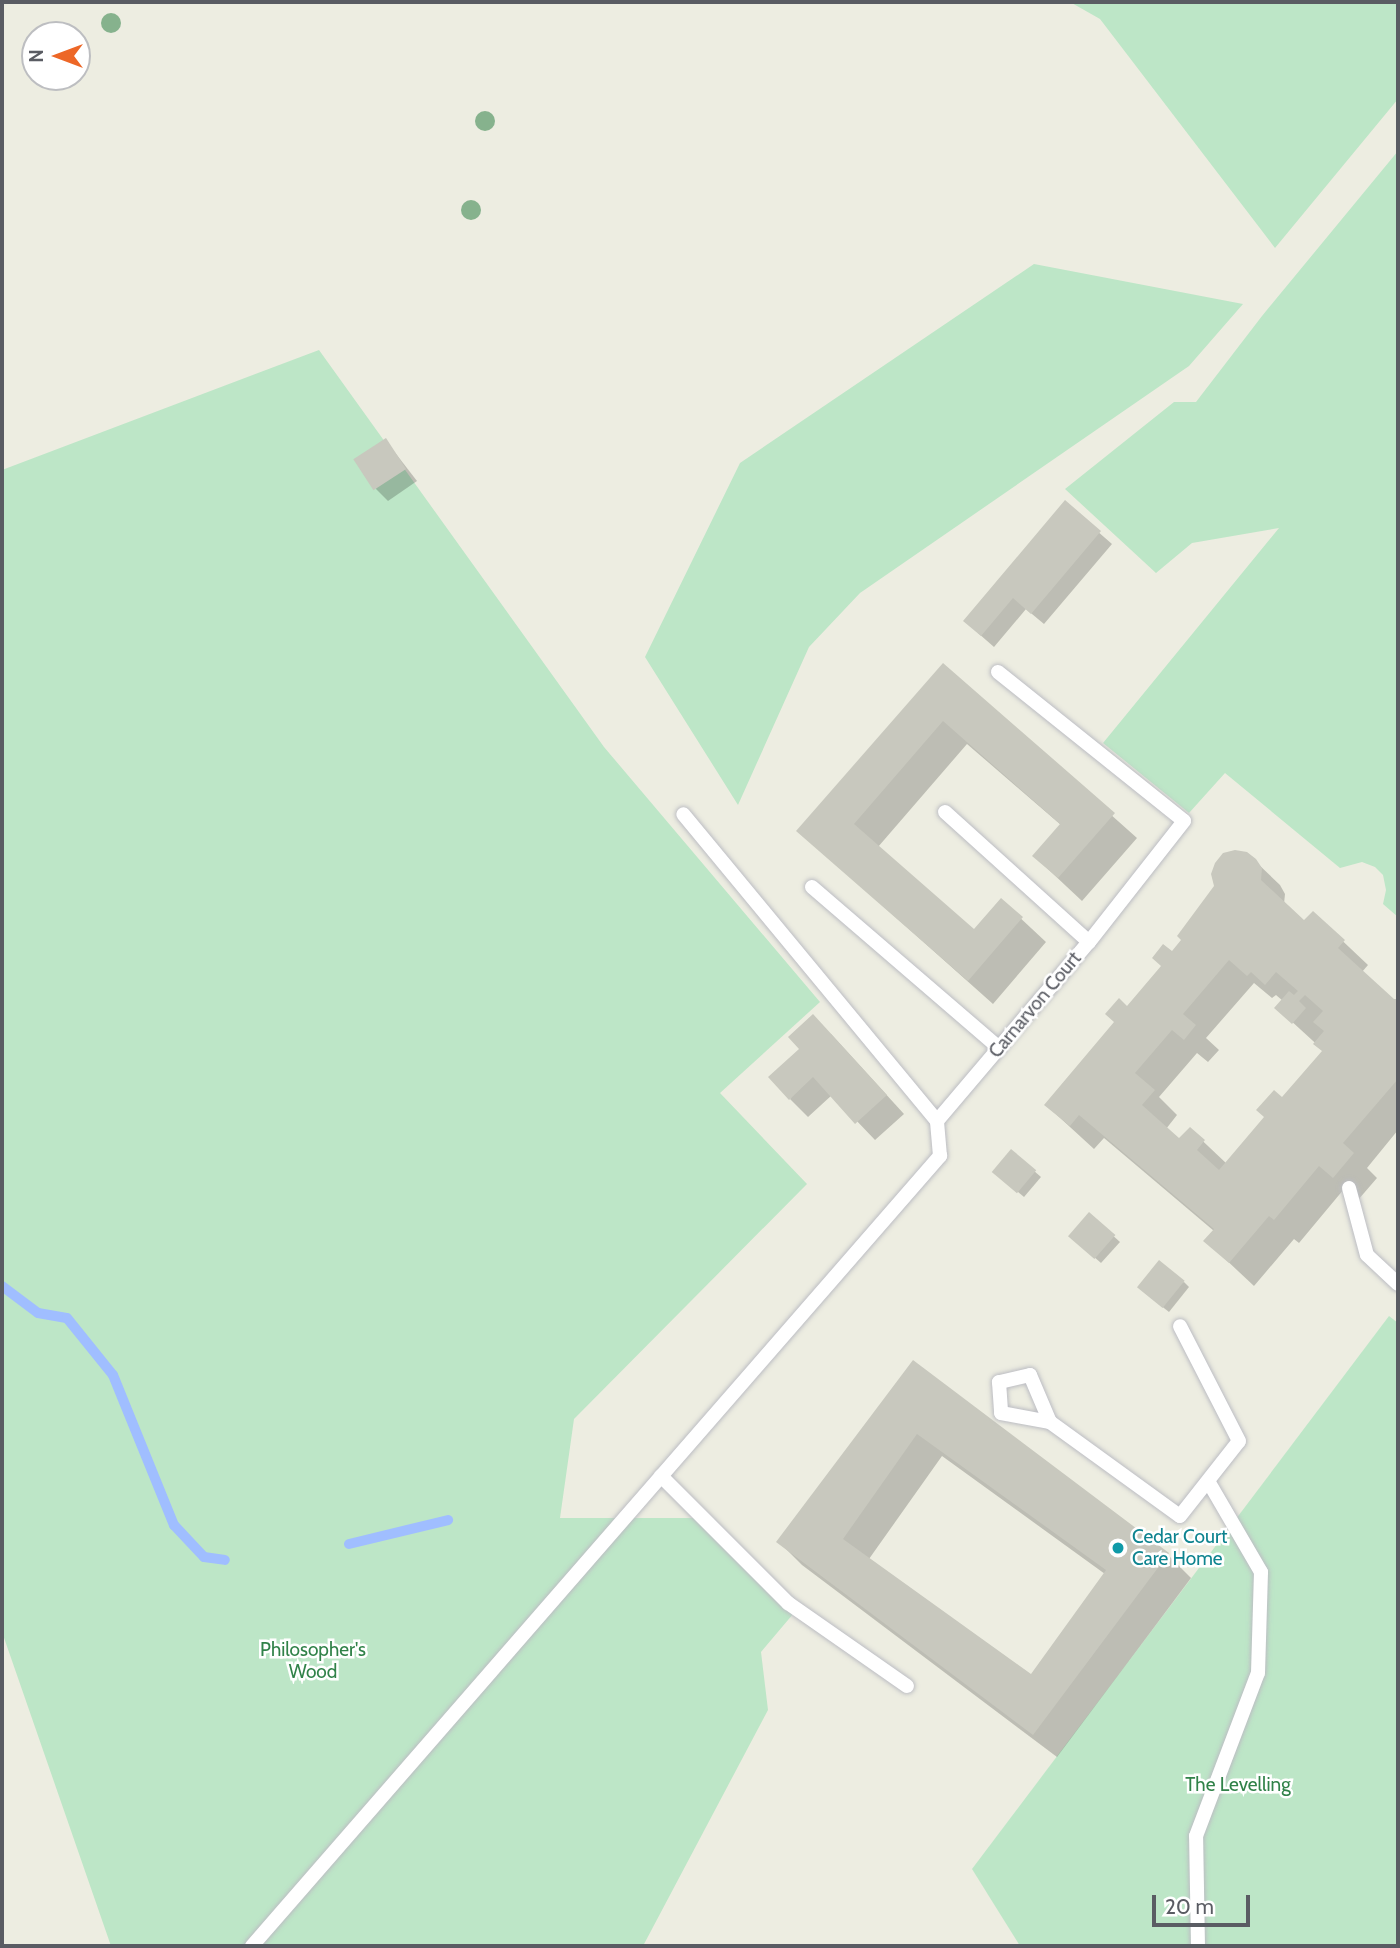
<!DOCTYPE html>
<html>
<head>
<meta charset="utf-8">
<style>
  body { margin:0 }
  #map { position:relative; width:1400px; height:1948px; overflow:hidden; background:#edede1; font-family:Cabin,sans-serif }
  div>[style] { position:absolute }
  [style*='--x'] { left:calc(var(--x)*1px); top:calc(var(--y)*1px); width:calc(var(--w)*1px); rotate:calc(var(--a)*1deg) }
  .green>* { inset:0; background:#bde6c7 }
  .shadow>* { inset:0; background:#0003 }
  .stream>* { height:10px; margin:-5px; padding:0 5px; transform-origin:5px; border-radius:5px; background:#a0beff }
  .building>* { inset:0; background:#c8c8be; transform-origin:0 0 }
  .roads { filter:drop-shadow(0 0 2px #bcbdc3) drop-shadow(0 0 2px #bcbdc3) }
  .lane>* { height:14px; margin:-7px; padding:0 7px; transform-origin:7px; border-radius:7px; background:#fff }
  .trees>* { width:20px; height:20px; margin:-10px; border-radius:50%; background:#86b28d }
  .dots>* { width:19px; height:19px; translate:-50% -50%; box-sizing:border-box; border:4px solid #fff; border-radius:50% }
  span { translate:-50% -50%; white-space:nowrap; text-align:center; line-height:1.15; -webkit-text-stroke:5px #fff; paint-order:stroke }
  .street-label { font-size:19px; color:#5a5c63 }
  .culture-label { font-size:19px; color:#0d838f }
  .left { translate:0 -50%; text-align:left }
  .park-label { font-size:19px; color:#318249 }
  .frame { position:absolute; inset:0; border:4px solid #5a5c63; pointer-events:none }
  .north { position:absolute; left:21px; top:21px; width:70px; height:70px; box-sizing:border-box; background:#fff; border:2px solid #bdbec1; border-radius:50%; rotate:270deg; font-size:19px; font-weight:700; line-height:28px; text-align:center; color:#5a5c63 }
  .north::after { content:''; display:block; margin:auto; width:24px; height:32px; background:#ed6727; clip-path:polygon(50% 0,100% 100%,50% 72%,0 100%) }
  .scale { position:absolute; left:1152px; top:1895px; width:98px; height:32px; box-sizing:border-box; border:4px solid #5a5c63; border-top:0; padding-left:9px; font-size:21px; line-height:24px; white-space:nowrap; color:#5a5c63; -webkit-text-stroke:5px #fff; paint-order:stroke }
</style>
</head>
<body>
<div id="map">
  <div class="green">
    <i style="clip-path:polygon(1070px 2px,1398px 2px,1398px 99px,1275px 248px,1100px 19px)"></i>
    <i style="clip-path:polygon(1398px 151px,1398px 917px,1383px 904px,1386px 890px,1383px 875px,1375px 867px,1362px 862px,1340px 868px,1225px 773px,1189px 813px,1103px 743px,1279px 528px,1192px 543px,1156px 573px,1065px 489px,1174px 402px,1196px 402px,1262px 316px)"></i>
    <i style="clip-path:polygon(1034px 264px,1243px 304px,1189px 366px,860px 593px,809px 647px,738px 805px,645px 657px,740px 463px)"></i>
    <i style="clip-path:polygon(319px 350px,604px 747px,820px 1002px,720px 1093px,807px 1184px,574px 1419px,560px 1518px,703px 1518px,799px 1607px,761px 1652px,768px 1710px,643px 1946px,111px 1946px,2px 1632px,2px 470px)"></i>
    <i style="clip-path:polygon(1389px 1316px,1398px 1323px,1398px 1946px,1020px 1946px,972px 1869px)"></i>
  </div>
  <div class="shadow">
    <i style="clip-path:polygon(386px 441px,417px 481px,388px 501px,376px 489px)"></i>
    <i style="clip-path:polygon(1065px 503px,1112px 544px,1044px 624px,1026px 609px,994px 647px,978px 633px)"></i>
    <i style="clip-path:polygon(943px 665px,1137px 838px,1082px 901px,1034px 856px,1061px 825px,967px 744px,878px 847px,974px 931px,1001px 900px,1046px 942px,993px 1004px,799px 831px)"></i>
    <i style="clip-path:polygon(evenodd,1255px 861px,1280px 885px,1285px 894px,1284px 904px,1304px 922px,1313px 913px,1368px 965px,1362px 972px,1393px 1001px,1398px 1001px,1398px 1130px,1367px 1168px,1377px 1178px,1358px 1200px,1344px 1189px,1299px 1243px,1294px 1239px,1254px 1286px,1206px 1241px,1214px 1231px,1104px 1138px,1094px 1149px,1046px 1105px,1255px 861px,1254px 983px,1272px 998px,1276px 995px,1283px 1001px,1277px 1008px,1324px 1051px,1227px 1164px,1190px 1129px,1179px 1141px,1166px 1129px,1177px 1115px,1159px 1097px,1197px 1053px,1208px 1062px,1219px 1050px,1206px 1038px,1254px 983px)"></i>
    <i style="clip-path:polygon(831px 1034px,904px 1114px,875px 1140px,832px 1095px,808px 1117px,790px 1099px)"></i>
    <i style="clip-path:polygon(1011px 1151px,1041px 1177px,1024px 1197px,1000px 1177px)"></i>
    <i style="clip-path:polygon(1089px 1214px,1120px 1242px,1101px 1263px,1076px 1241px)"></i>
    <i style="clip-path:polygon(1184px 1282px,1189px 1287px,1169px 1312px,1145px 1293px)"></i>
    <i style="clip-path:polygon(evenodd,913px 1363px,1168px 1555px,1191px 1578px,1057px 1757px,802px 1565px,779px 1542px,913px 1363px,942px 1456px,1105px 1574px,1032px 1677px,869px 1559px,942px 1456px)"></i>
  </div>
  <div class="stream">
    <i style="--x:2;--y:1286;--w:45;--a:36.9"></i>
    <i style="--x:38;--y:1313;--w:29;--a:10"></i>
    <i style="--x:67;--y:1318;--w:73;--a:51.1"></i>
    <i style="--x:113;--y:1375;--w:162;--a:67.9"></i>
    <i style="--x:174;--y:1525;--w:44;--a:46.8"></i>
    <i style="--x:204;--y:1557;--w:21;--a:8"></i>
    <i style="--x:349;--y:1544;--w:102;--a:-13.6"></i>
  </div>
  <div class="building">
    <i style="left:386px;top:438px;width:37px;height:39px;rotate:57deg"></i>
    <i style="clip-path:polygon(1065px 500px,1101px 531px,1031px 614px,1013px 598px,981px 636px,963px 621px)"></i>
    <i style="clip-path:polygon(943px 663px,1115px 813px,1058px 878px,1032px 856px,1060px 824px,943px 721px,854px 824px,974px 929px,1001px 898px,1023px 917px,968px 981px,796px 831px)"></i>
    <i style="clip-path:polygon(evenodd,1235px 850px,1247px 852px,1256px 859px,1262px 868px,1261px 880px,1304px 920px,1313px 911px,1345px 940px,1338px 948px,1394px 999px,1398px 999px,1398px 1079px,1343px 1143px,1354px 1153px,1333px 1178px,1319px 1166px,1274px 1220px,1269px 1216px,1229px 1263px,1203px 1241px,1214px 1229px,1079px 1115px,1070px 1126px,1044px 1105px,1114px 1022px,1105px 1014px,1119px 998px,1127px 1006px,1161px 966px,1152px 958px,1163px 944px,1172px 951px,1181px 940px,1177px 936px,1214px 886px,1211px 874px,1215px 863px,1223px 853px,1235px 850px,1229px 960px,1247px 976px,1251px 972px,1265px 985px,1276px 972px,1298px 991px,1294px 995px,1289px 991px,1274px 1008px,1292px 1024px,1306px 1008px,1299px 1001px,1305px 995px,1323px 1011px,1313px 1022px,1324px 1031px,1313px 1044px,1322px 1051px,1282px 1097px,1274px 1090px,1256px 1110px,1264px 1117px,1219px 1170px,1197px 1150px,1205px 1140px,1190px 1127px,1179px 1138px,1142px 1105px,1155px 1090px,1135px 1073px,1172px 1030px,1184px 1040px,1196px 1025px,1183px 1014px,1229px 960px)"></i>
    <i style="clip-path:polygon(813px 1014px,887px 1095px,855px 1124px,813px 1077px,789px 1100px,768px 1077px,799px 1049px,788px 1037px)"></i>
    <i style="left:1011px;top:1149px;width:33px;height:30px;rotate:40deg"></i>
    <i style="left:1089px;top:1212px;width:35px;height:32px;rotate:41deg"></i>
    <i style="left:1159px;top:1260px;width:33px;height:35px;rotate:39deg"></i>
    <i style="clip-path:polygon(evenodd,913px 1360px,1169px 1553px,1033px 1735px,776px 1542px,913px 1360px,917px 1434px,1106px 1570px,1031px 1674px,843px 1539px,917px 1434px)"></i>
  </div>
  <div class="roads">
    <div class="lane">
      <i style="--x:998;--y:672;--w:238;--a:38.7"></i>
      <i style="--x:1184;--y:821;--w:154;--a:128.1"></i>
      <i style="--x:812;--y:887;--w:247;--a:40.7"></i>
      <i style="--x:937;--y:1121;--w:235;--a:-49.7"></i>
      <i style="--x:1089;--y:942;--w:194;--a:-137.9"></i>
      <i style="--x:1349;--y:1188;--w:69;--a:75"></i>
      <i style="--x:1367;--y:1255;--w:42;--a:43.1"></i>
      <i style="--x:1050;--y:1422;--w:51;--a:-113.1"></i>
      <i style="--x:1030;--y:1375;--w:32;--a:167"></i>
      <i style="--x:999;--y:1382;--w:31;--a:86"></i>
      <i style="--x:1001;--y:1413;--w:50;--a:10.4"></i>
      <i style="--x:1050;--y:1422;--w:160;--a:35.9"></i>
      <i style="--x:1180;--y:1516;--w:95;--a:-51.8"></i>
      <i style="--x:1239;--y:1441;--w:129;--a:-117.2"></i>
      <i style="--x:661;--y:1476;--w:180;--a:45"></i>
      <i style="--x:788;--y:1603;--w:145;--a:34.9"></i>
      <i style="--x:252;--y:1946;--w:1048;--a:-48.95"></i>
      <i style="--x:940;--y:1156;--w:35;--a:-95"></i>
      <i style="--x:937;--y:1121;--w:398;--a:-129.6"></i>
      <i style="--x:1198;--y:1946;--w:110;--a:-91"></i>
      <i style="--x:1196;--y:1836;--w:174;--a:-69.2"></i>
      <i style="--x:1258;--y:1673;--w:101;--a:-88.3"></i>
      <i style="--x:1261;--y:1572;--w:105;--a:-120.2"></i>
    </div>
  </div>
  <div class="trees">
    <i style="left:111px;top:23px"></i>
    <i style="left:485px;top:121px"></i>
    <i style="left:471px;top:210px"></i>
  </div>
  <div class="dots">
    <i style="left:1118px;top:1548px;background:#0f9aa8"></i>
  </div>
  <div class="street-label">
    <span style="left:1035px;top:1005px;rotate:-50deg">Carnarvon Court</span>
  </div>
  <div class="culture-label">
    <span class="left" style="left:1132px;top:1548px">Cedar Court<br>Care Home</span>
  </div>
  <div class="park-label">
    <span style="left:313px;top:1661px">Philosopher's<br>Wood</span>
    <span style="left:1238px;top:1785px">The Levelling</span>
  </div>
  <div class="frame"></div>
  <div class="north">N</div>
  <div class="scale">20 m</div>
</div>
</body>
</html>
